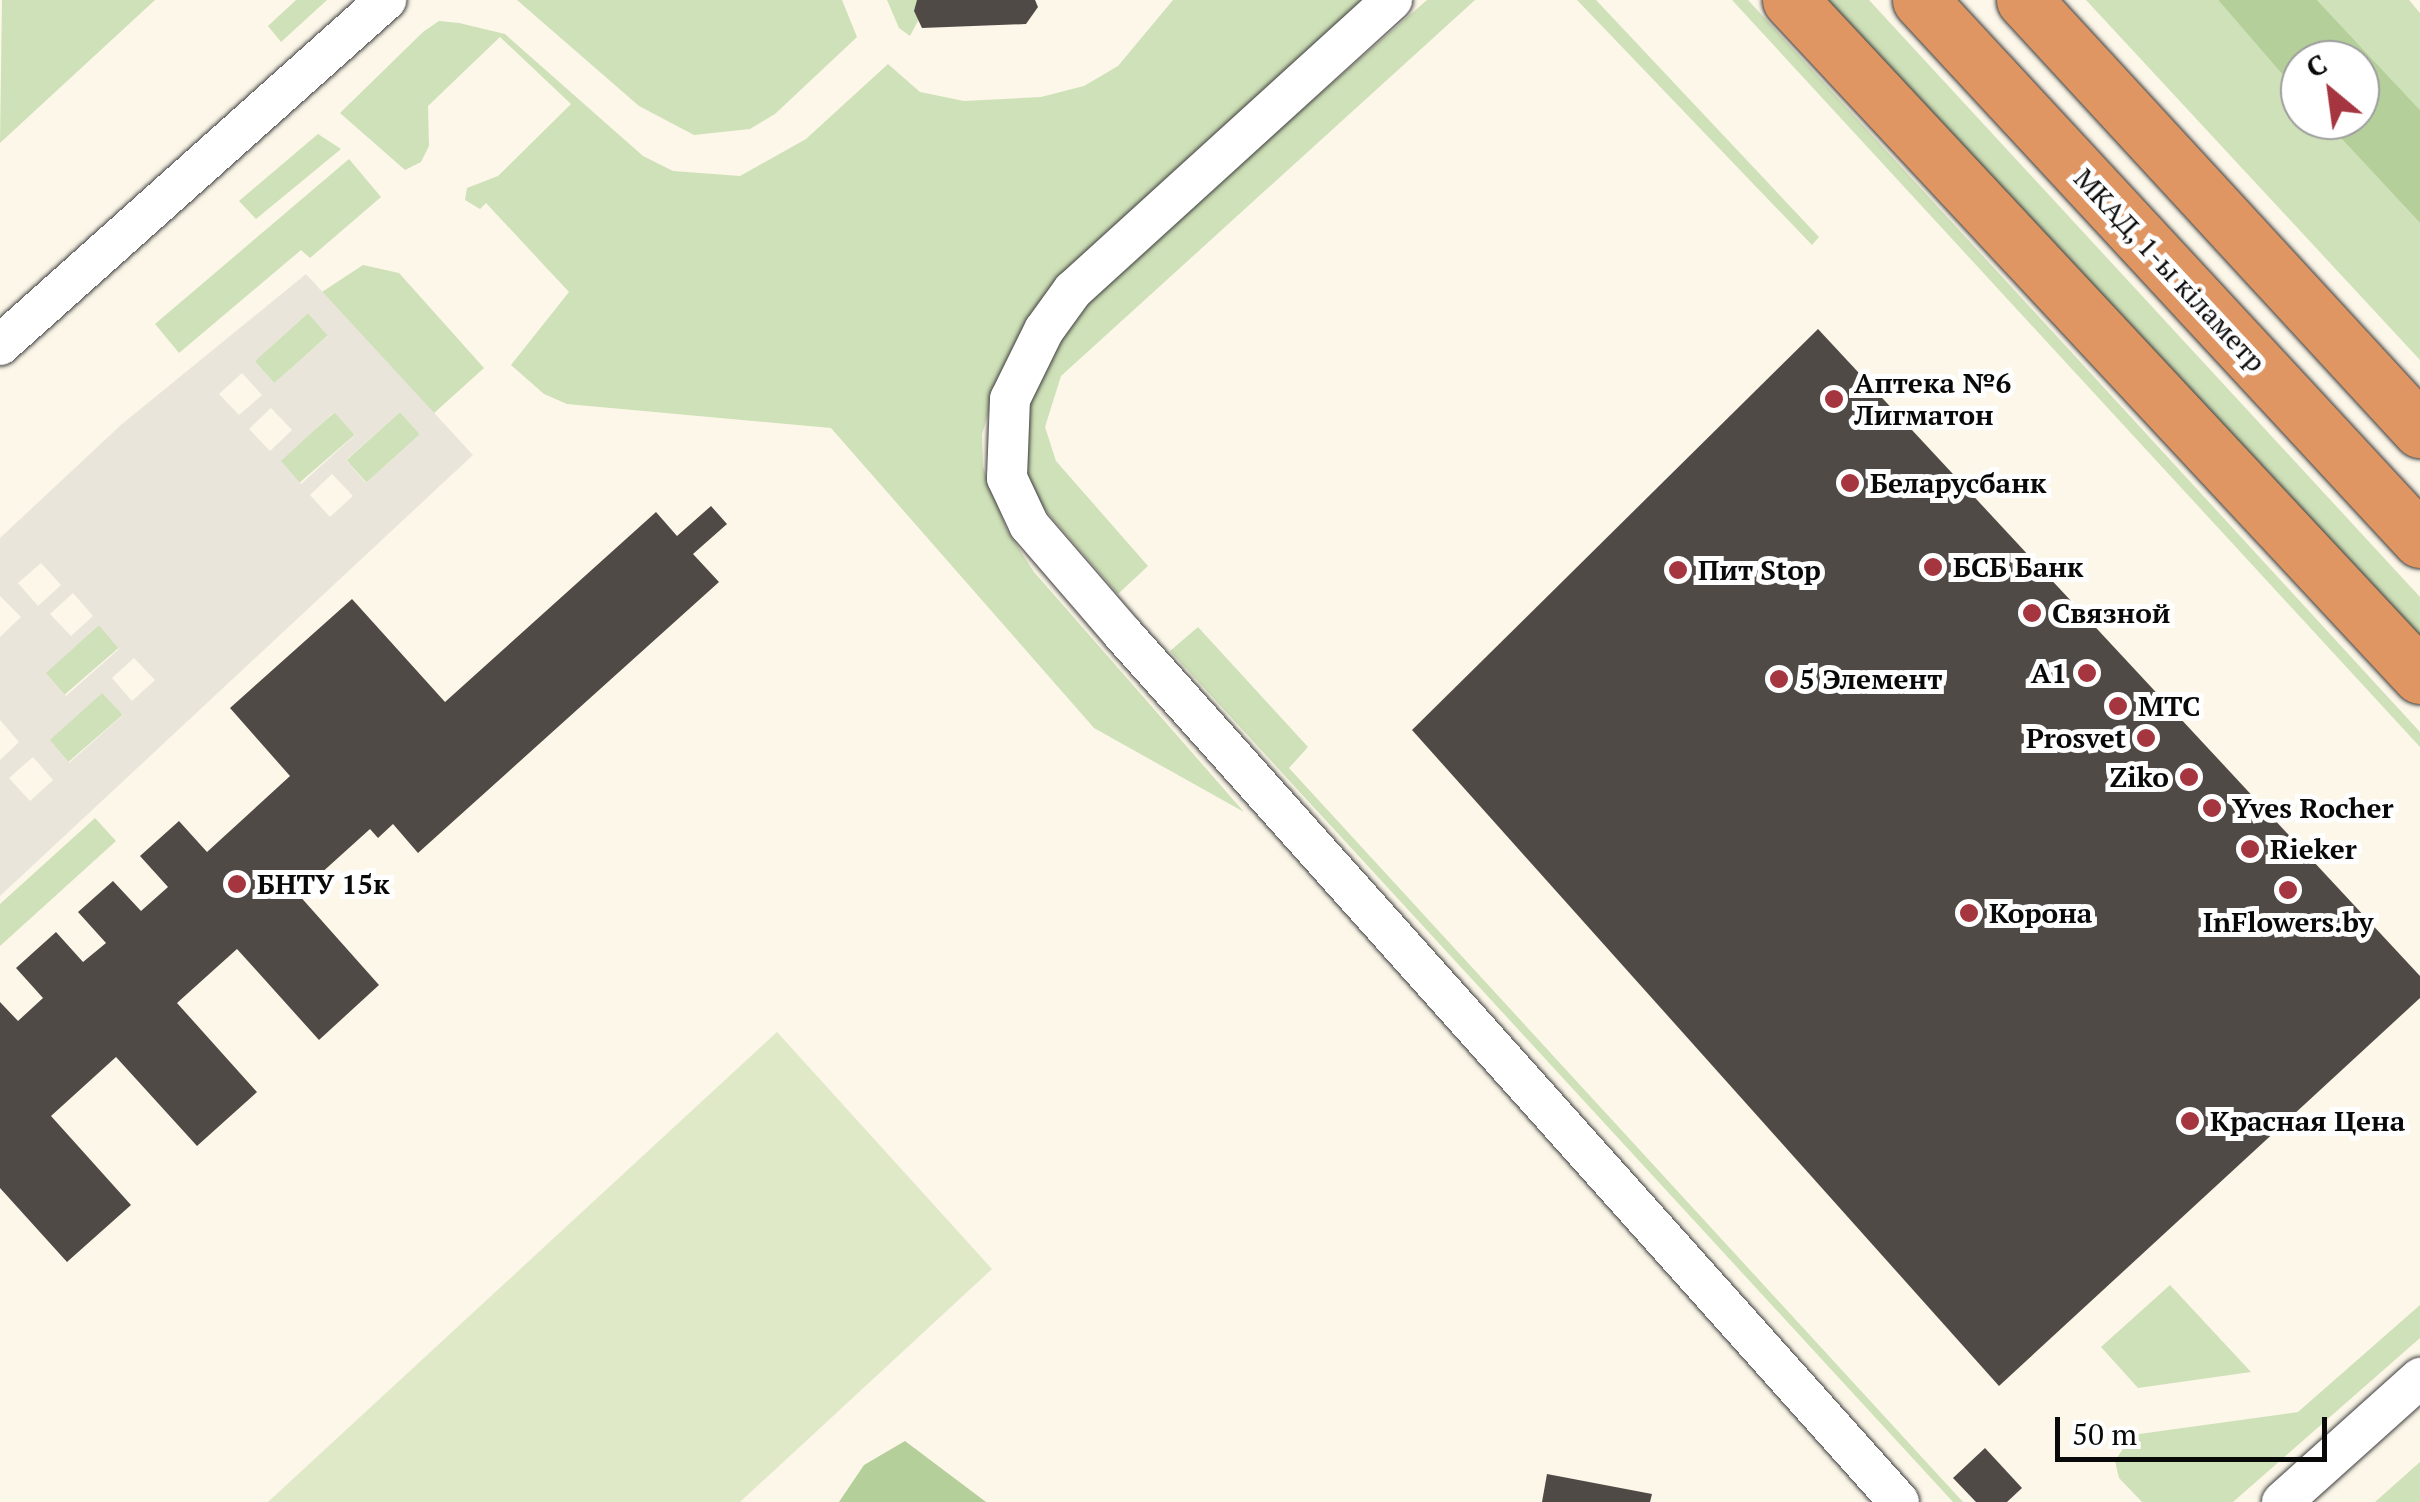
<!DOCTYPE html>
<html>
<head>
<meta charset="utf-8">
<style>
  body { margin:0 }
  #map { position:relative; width:2420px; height:1502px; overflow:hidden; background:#fcf7e9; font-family:"PT Serif",serif }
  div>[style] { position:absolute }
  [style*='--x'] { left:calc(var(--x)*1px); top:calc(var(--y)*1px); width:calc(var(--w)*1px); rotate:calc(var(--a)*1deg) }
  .green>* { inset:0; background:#cfe1b8; transform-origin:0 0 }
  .forest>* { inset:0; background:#b4cf99 }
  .pitch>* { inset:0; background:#dfe9c8 }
  .plaza>* { inset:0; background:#eae5da }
  .building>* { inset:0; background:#504a47 }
  .roads { filter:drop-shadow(0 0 2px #3c3c3c) drop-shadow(0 0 2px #3c3c3c) }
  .minor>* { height:40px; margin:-20px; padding:0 20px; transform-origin:20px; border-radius:20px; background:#fff }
  .highway>* { height:55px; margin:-27.5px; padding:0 27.5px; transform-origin:27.5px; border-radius:27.5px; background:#e09663 }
  .dots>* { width:28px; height:28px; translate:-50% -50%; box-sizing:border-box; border:5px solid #fff; border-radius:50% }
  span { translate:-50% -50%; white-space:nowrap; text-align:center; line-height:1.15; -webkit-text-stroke:10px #fff; paint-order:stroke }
  .street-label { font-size:28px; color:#090909 }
  .poi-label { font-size:28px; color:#090909; font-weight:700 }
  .left { translate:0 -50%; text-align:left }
  .right { translate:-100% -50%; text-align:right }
  .north { position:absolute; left:2280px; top:40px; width:100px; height:100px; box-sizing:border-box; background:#fff; border:2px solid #9d9d9d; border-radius:50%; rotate:331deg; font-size:28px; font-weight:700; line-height:40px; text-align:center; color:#090909 }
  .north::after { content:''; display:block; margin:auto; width:35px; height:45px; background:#a53640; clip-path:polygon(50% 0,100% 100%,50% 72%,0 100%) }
  .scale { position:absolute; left:2055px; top:1417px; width:272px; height:45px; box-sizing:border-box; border:5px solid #090909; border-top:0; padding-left:12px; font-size:30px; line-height:35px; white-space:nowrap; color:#090909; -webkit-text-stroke:8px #fff; paint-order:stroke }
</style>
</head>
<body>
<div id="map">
  <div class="green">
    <i style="clip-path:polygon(2px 0,155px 0,0 143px)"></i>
    <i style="clip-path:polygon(296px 0,327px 0,281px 42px,268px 26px)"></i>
    <i style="clip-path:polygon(517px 0,842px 0,857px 37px,775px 114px,750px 129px,694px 135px,639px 106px)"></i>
    <i style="clip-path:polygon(887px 0,929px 0,910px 36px,899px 28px)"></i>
    <i style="clip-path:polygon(1173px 0,1369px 0,1002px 370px,982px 434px,983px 467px,1007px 530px,1034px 572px,1244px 812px,1094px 728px,831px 428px,567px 404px,544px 394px,511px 365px,569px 292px,486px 203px,480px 209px,465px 200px,467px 188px,498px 176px,571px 104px,500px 37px,428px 106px,429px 146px,421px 162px,405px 170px,340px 113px,423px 32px,439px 21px,459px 23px,505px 34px,643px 156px,673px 171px,740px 176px,806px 139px,888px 64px,920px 92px,964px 101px,1041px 97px,1084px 86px,1118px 66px)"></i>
    <i style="clip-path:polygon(1427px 0,1475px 0,1061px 376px,1045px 427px,1056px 461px,1148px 566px,1118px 594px,1042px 506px,1026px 477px,1020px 405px,1081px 303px)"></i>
    <i style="clip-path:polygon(1577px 0,1596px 0,1819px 237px,1812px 245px)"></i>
    <i style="clip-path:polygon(1732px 0,1748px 0,2420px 732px,2420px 747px)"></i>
    <i style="clip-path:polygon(1823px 0,1869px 0,2420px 597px,2420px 652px)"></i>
    <i style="clip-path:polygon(2086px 0,2218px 0,2300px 95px,2300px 120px,2324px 120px,2420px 223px,2420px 360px)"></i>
    <i style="clip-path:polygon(2317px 0,2409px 0,2420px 13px,2420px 110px)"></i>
    <i style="clip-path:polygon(318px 134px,341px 149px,256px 219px,239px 201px)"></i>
    <i style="clip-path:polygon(349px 159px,381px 197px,310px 258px,301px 250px,179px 353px,155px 324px)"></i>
    <i style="clip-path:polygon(363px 265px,399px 273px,484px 368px,433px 414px,322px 292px)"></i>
    <i style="left:308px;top:313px;width:30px;height:72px;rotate:48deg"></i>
    <i style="left:335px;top:412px;width:30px;height:74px;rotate:49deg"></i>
    <i style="left:400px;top:412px;width:30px;height:72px;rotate:48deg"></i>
    <i style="left:99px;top:625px;width:30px;height:73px;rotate:49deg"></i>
    <i style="clip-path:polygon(1198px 627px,1308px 747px,1289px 768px,1963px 1502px,1953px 1502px,1170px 651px)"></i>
    <i style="left:103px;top:692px;width:30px;height:72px;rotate:49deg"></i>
    <i style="clip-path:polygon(95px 818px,116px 841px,0 946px,0 904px)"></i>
    <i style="clip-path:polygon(2170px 1285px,2251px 1372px,2138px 1388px,2101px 1347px)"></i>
    <i style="clip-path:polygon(2420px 1305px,2420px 1338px,2233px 1502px,2142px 1502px,2119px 1478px,2115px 1461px,2132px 1435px,2298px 1412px)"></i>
    <i style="clip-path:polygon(2420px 1462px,2420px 1502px,2375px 1502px)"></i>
  </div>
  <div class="forest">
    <i style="clip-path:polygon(2218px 0,2317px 0,2420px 110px,2420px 223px,2324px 120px,2360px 120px,2360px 60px,2300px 60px,2300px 95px)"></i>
    <i style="clip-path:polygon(905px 1441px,986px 1502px,839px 1502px,864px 1465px)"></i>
  </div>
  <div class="pitch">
    <i style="clip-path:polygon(777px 1032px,992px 1269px,740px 1502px,268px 1502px)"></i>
  </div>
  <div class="plaza">
    <i style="clip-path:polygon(evenodd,306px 274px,473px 455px,0 896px,0 760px,19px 742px,0 720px,0 637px,21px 617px,0 596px,0 538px,122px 424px,306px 274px,308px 313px,328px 336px,274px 383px,255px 361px,308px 313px,306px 274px,242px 373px,262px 395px,239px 415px,219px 394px,242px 373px,306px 274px,271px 408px,292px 430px,270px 451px,249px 429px,271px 408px,306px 274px,334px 412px,355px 435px,301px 484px,281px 461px,334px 412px,306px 274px,400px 412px,420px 434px,366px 483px,346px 460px,400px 412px,306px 274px,332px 474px,353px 496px,330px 517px,310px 495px,332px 474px,306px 274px,41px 563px,61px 585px,38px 606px,18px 583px,41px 563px,306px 274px,73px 593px,93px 616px,71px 636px,50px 614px,73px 593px,306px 274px,99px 625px,119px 649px,66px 696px,46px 673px,99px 625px,306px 274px,134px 658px,155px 680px,132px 701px,112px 678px,134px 658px,306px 274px,102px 693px,123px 715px,69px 763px,50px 740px,102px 693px,306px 274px,33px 757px,53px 780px,30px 801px,9px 778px,33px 757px)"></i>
  </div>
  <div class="building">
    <i style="clip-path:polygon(917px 0,1035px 0,1038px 7px,1026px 24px,922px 28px,914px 11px)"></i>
    <i style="clip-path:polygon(1818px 329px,2420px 976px,2420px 998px,1999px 1386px,1412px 730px)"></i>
    <i style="clip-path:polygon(711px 506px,727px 524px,693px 554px,719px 582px,418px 853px,393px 824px,378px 838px,370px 829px,298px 894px,379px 985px,319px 1040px,237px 949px,177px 1003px,257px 1092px,197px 1146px,116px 1057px,51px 1116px,131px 1205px,67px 1262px,0 1188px,0 1002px,18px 1021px,43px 998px,16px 968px,56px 932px,83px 962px,106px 943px,78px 912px,113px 881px,141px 911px,168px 887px,140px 856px,179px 821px,207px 852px,290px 776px,230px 708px,352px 599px,445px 702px,656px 512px,677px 536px)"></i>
    <i style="clip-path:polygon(1985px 1448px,2022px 1488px,2007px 1502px,1976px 1502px,1953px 1478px)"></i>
    <i style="clip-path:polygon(1547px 1474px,1652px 1494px,1650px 1502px,1542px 1502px)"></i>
  </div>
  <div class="roads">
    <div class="minor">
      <i style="--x:1392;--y:0;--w:431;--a:137.7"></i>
      <i style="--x:1073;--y:290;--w:49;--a:125.9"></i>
      <i style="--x:1044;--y:330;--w:77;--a:116.2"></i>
      <i style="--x:1010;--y:399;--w:79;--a:92.2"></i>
      <i style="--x:1007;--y:478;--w:52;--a:64.9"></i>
      <i style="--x:1029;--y:525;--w:144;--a:49.2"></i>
      <i style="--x:1123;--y:634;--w:1164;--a:48.2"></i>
      <i style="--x:0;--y:345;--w:518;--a:-41.79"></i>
      <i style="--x:2282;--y:1502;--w:186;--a:-41.9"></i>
    </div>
    <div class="highway">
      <i style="--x:1790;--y:0;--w:924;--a:47.02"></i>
      <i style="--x:1920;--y:0;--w:736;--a:47.2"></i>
      <i style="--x:2024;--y:0;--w:585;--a:47.36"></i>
    </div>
  </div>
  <div class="dots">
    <i style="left:1834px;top:399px;background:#a53640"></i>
    <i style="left:1850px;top:483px;background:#a53640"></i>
    <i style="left:1933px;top:567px;background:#a53640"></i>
    <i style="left:1678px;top:570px;background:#a53640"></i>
    <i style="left:2032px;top:613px;background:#a53640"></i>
    <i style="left:2087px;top:673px;background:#a53640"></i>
    <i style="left:1779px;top:679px;background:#a53640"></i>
    <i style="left:2118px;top:706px;background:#a53640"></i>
    <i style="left:2146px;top:738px;background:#a53640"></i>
    <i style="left:2189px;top:777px;background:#a53640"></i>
    <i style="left:2212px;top:808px;background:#a53640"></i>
    <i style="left:2250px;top:849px;background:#a53640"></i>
    <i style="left:237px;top:884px;background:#a53640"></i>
    <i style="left:2288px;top:890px;background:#a53640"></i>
    <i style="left:1969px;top:913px;background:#a53640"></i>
    <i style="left:2190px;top:1121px;background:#a53640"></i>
  </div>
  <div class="street-label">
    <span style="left:2170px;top:270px;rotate:47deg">МКАД, 1-ы кіламетр</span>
  </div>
  <div class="poi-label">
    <span class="left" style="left:1854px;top:399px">Аптека №6<br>Лигматон</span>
    <span class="left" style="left:1870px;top:483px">Беларусбанк</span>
    <span class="left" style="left:1953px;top:567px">БСБ Банк</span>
    <span class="left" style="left:1698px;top:570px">Пит Stop</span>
    <span class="left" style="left:2052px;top:613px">Связной</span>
    <span class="right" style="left:2067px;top:673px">A1</span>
    <span class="left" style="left:1799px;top:679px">5 Элемент</span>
    <span class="left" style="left:2138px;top:706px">МТС</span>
    <span class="right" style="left:2126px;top:738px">Prosvet</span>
    <span class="right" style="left:2169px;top:777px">Ziko</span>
    <span class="left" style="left:2232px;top:808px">Yves Rocher</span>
    <span class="left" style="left:2270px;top:849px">Rieker</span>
    <span class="left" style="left:257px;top:884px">БНТУ 15к</span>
    <span class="left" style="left:1989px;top:913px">Корона</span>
    <span style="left:2288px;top:922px">InFlowers.by</span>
    <span class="left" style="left:2210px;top:1121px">Красная Цена</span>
  </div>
  <div class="north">С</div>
  <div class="scale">50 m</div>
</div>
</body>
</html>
